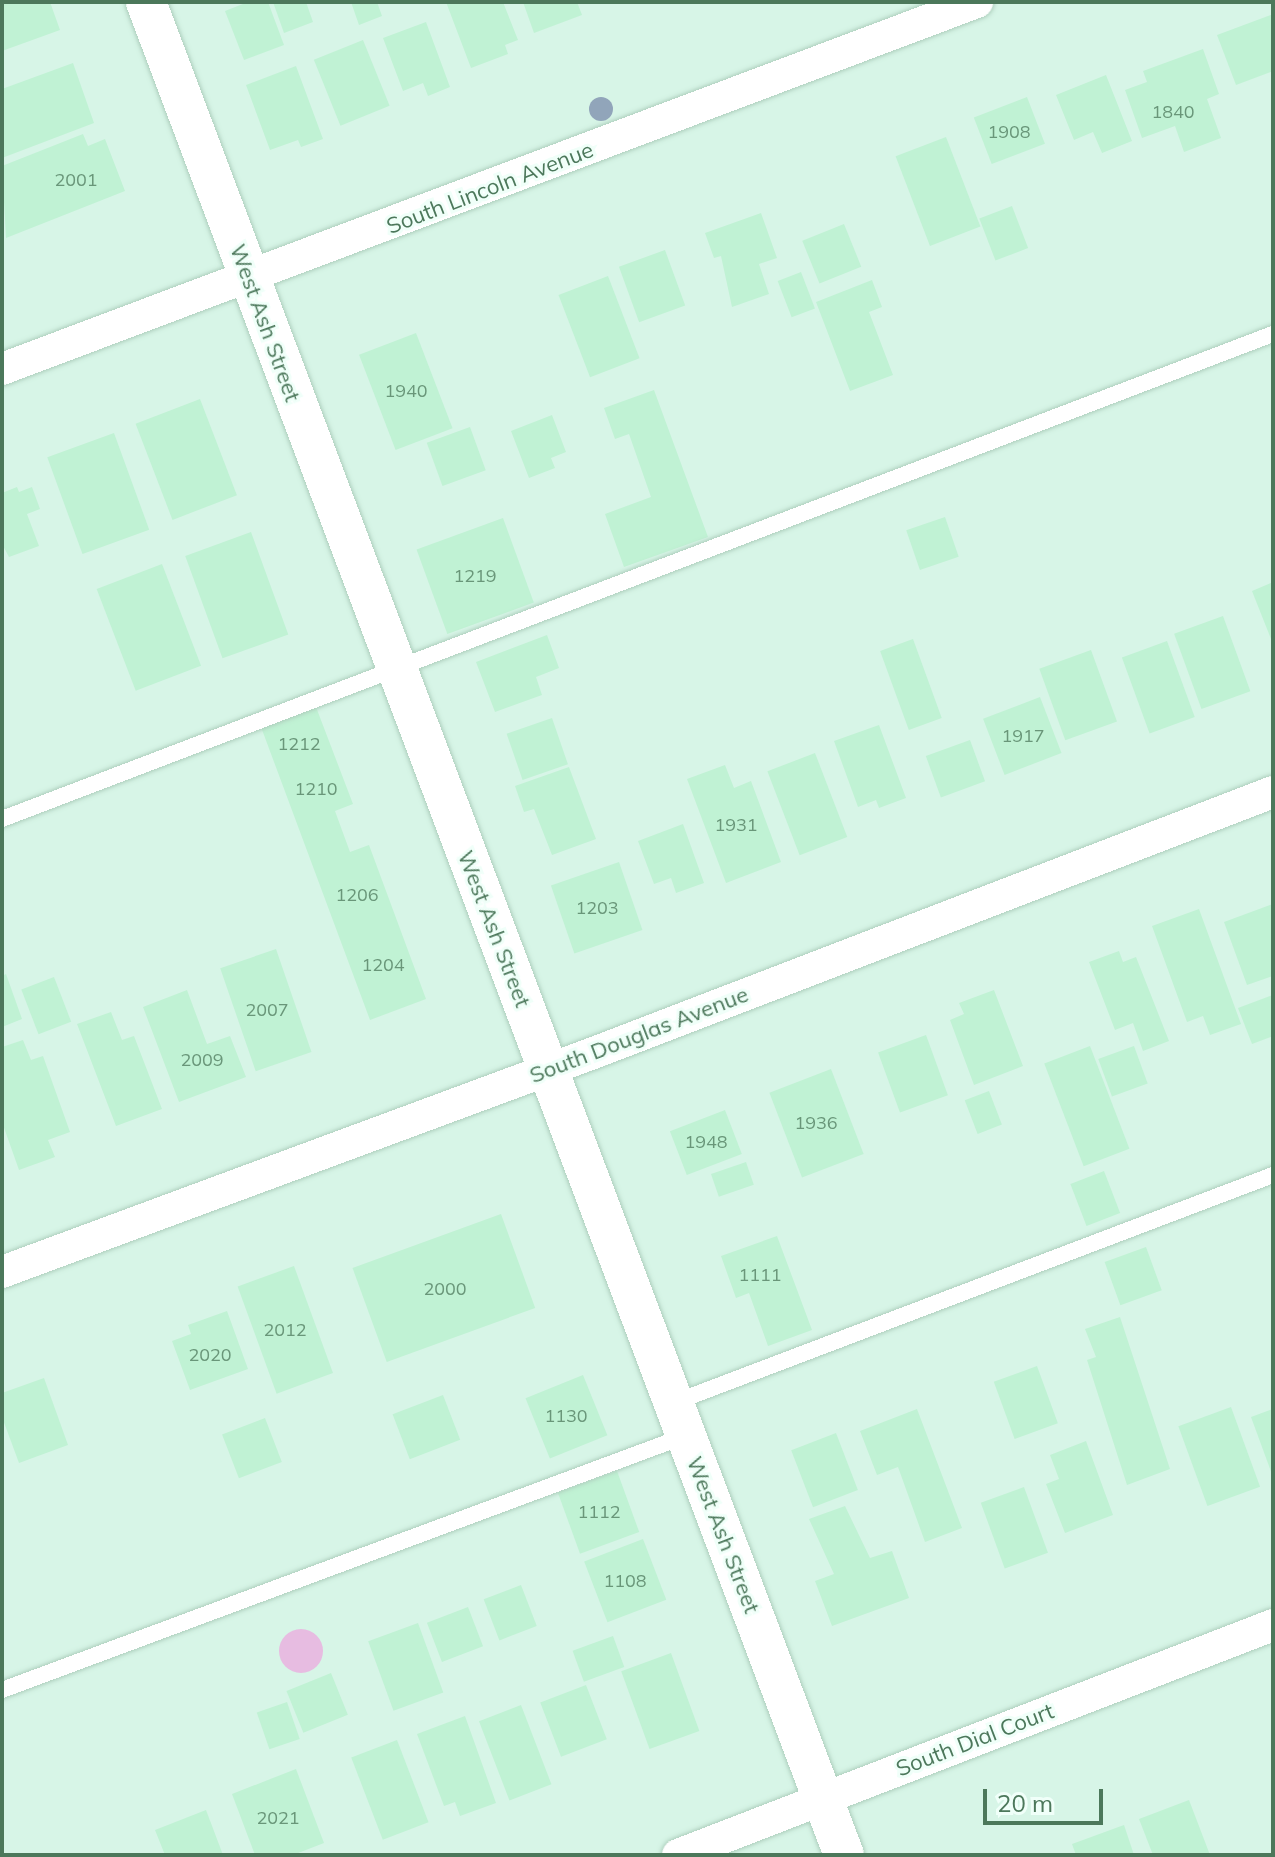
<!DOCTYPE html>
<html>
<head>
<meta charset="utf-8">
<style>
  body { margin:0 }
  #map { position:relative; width:1275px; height:1857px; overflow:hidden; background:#e9fdf5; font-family:Mulish,sans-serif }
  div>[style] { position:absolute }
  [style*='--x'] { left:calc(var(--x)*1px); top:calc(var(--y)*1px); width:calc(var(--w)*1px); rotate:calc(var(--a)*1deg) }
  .residential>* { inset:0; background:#d7f5e7; transform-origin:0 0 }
  .water>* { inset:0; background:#e7bce1 }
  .round { border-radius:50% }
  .building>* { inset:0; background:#c0f2d4; transform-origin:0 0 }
  .roads { filter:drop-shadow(0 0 2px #aecfbd) drop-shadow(0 0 2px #aecfbd) }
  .service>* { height:16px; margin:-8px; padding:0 8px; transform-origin:8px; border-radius:8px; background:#fff }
  .minor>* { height:32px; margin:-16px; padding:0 16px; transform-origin:16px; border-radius:16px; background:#fff }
  .tertiary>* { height:40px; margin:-20px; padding:0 20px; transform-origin:20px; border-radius:20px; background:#fff }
  .trees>* { width:24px; height:24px; margin:-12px; border-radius:50%; background:#91a5ba }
  span { translate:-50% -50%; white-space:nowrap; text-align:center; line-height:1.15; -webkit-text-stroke:6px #f0fff9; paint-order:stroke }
  .number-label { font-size:18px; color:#699679 }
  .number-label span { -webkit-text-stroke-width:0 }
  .street-label { font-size:22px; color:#4c785b }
  .frame { position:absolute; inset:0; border:4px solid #4c785b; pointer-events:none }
  .scale { position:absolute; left:983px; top:1789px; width:120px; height:36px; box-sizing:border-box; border:4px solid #4c785b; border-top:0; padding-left:10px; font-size:24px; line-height:28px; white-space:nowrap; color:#4c785b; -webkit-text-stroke:6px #f0fff9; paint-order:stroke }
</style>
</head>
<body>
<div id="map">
  <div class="residential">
    <i style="left:2px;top:2px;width:1271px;height:1853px"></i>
  </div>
  <div class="water">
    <i class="round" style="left:279px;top:1629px;width:44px;height:44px"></i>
  </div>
  <div class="building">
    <i style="clip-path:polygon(2px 2px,50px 2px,60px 30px,2px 51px)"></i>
    <i style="clip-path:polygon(248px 2px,268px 2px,284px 45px,244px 60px,225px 11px)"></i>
    <i style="clip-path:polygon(273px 2px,306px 2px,313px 22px,284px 33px)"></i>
    <i style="clip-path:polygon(351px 2px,377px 2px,382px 16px,359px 25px)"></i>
    <i style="clip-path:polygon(446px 2px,503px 2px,518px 40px,505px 45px,508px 54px,471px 68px)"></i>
    <i style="clip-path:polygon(523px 2px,577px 2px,582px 15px,534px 33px)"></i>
    <i style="clip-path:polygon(1273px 14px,1273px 71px,1236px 85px,1217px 35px)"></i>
    <i style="clip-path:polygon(426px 22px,450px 87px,428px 96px,423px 83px,403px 91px,383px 38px)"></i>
    <i style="left:363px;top:40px;width:71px;height:53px;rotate:68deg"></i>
    <i style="clip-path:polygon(1203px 49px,1219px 94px,1207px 99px,1221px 138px,1184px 152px,1175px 126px,1142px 138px,1125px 90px,1147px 82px,1143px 71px)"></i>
    <i style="clip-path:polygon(73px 63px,94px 123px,2px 158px,2px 89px)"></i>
    <i style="clip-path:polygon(296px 66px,323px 139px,301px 147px,298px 140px,270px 150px,246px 85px)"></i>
    <i style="clip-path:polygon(1106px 75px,1132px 141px,1102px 153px,1093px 132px,1074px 140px,1056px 95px)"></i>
    <i style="left:1027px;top:97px;width:50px;height:57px;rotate:69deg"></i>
    <i style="clip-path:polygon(83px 134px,88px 146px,105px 139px,125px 191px,6px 238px,2px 166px)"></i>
    <i style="left:946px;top:137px;width:96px;height:54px;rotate:69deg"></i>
    <i style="left:1012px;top:206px;width:45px;height:35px;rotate:69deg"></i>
    <i style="clip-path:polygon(761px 213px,777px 258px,759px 264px,769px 294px,732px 307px,721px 256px,714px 258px,705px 233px)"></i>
    <i style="left:844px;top:224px;width:46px;height:45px;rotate:68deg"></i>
    <i style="left:665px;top:250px;width:59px;height:49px;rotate:70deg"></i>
    <i style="left:801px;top:272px;width:39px;height:25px;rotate:69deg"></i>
    <i style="left:608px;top:276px;width:88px;height:53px;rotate:69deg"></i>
    <i style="clip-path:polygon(872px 280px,882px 307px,869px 312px,893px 375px,850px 391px,816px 302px)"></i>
    <i style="left:416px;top:333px;width:102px;height:61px;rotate:69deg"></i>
    <i style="clip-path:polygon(654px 390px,708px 537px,624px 567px,605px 514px,651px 497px,629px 434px,615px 439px,604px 408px)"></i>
    <i style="left:200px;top:399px;width:103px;height:69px;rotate:69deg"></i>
    <i style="clip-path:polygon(552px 415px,566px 452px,551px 458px,555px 468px,529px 478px,511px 431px)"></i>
    <i style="left:470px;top:427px;width:46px;height:46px;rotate:70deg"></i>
    <i style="left:114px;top:433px;width:103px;height:71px;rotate:70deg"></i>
    <i style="clip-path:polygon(17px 487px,19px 492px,32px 487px,40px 509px,27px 514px,39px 546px,9px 557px,2px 544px,2px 493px)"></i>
    <i style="left:945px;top:517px;width:42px;height:41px;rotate:71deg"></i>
    <i style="left:503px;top:518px;width:90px;height:92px;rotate:70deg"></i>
    <i style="left:251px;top:532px;width:109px;height:70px;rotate:70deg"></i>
    <i style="left:162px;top:564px;width:109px;height:70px;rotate:69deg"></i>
    <i style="clip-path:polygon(1273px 582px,1273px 644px,1252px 591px)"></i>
    <i style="left:1223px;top:616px;width:80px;height:52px;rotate:70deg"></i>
    <i style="clip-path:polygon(547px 635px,559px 668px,536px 677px,542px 695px,495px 712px,476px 662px)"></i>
    <i style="left:913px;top:639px;width:84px;height:35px;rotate:70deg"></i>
    <i style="left:1167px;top:641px;width:81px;height:48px;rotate:70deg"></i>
    <i style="left:1091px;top:650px;width:76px;height:55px;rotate:70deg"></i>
    <i style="left:1040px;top:697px;width:60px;height:61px;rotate:69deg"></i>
    <i style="clip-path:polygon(316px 707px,353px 804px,335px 811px,350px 852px,369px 845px,426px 999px,370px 1020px,261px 727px)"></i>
    <i style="left:552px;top:718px;width:49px;height:48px;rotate:71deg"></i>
    <i style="clip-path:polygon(879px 725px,906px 798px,879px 808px,876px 800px,858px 807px,834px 741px)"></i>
    <i style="left:970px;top:740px;width:44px;height:47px;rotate:70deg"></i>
    <i style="left:815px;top:753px;width:90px;height:51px;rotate:69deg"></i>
    <i style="clip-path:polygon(725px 765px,734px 788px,751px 781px,781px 862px,726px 883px,687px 779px)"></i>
    <i style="clip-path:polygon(569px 767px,596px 839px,552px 855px,534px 809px,524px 812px,515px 786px)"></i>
    <i style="clip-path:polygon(683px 824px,704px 883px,676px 893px,671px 878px,654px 884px,638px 841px)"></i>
    <i style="left:619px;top:862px;width:72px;height:72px;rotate:71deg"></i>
    <i style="clip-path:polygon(1273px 904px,1273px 976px,1247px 985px,1224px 922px)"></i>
    <i style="clip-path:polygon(1199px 909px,1241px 1024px,1210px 1035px,1203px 1016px,1187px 1022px,1152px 926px)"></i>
    <i style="left:276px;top:949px;width:109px;height:59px;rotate:71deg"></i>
    <i style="clip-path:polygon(1119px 951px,1123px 962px,1136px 957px,1169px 1041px,1143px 1051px,1133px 1023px,1115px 1030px,1089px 962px)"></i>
    <i style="clip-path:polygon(6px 974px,22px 1019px,2px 1027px,2px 976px)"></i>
    <i style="left:54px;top:977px;width:48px;height:35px;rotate:69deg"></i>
    <i style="clip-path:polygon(187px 990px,207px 1044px,230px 1036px,246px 1077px,179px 1102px,143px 1007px)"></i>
    <i style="clip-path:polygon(994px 990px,1023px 1066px,974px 1085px,950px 1020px,964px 1014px,959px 1003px)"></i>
    <i style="clip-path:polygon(1273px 995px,1273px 1036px,1252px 1044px,1238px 1008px)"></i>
    <i style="clip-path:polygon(111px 1012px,122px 1040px,134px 1036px,162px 1109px,116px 1126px,77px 1024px)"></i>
    <i style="left:926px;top:1035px;width:64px;height:51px;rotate:70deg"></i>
    <i style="clip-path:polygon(23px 1040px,31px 1060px,43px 1056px,70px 1132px,48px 1140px,55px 1157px,19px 1170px,2px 1122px,2px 1047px)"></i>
    <i style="left:1090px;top:1046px;width:110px;height:49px;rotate:69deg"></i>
    <i style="left:1134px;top:1046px;width:40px;height:38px;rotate:70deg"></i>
    <i style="left:831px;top:1069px;width:91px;height:66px;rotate:69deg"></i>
    <i style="left:989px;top:1091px;width:36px;height:26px;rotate:69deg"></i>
    <i style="left:725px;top:1110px;width:47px;height:59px;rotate:69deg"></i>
    <i style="left:746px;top:1162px;width:24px;height:37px;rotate:71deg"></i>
    <i style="left:1104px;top:1171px;width:45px;height:36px;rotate:69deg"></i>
    <i style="left:501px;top:1214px;width:100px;height:158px;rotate:70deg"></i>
    <i style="clip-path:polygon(777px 1236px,812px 1330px,768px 1346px,749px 1293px,736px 1298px,721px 1256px)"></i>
    <i style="left:1146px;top:1247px;width:46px;height:44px;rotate:70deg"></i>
    <i style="left:294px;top:1266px;width:114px;height:60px;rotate:70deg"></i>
    <i style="clip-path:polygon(227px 1311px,248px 1369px,190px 1390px,172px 1341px,191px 1334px,188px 1325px)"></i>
    <i style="clip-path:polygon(1120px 1317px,1170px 1469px,1127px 1485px,1087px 1360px,1096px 1357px,1085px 1329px)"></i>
    <i style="left:1037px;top:1366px;width:61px;height:46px;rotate:70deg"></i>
    <i style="left:583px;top:1375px;width:65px;height:62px;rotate:68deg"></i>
    <i style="clip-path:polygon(44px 1378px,68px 1445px,19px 1463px,2px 1417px,2px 1393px)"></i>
    <i style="left:443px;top:1395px;width:48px;height:54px;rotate:69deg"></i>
    <i style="left:1231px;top:1407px;width:85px;height:56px;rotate:70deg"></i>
    <i style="clip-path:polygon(917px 1409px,962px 1528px,925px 1542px,898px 1467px,877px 1475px,860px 1431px)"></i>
    <i style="clip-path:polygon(1273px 1409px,1273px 1477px,1251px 1417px)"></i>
    <i style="left:265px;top:1418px;width:47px;height:46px;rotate:69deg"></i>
    <i style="left:836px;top:1433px;width:61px;height:48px;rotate:69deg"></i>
    <i style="clip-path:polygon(1086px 1441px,1113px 1515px,1065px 1533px,1046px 1484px,1059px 1479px,1050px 1455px)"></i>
    <i style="left:617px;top:1471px;width:65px;height:63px;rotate:70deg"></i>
    <i style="left:1024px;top:1487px;width:70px;height:46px;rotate:70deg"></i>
    <i style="clip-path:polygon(845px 1506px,870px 1558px,892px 1551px,909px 1598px,832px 1626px,815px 1581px,834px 1574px,809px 1519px)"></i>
    <i style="left:643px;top:1539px;width:65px;height:63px;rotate:69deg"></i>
    <i style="left:521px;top:1585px;width:44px;height:40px;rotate:69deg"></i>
    <i style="left:468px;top:1607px;width:42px;height:44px;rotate:69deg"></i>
    <i style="left:418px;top:1623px;width:74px;height:53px;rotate:70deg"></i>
    <i style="left:613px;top:1636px;width:33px;height:43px;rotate:70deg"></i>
    <i style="left:671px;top:1653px;width:83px;height:53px;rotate:70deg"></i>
    <i style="left:331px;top:1673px;width:45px;height:48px;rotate:68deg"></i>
    <i style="left:586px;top:1685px;width:58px;height:49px;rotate:69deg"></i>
    <i style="left:287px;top:1702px;width:39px;height:32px;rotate:71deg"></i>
    <i style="left:521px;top:1705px;width:85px;height:45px;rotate:69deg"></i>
    <i style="clip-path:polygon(465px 1716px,496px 1803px,460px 1816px,455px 1802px,444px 1806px,417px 1734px)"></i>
    <i style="left:397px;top:1740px;width:88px;height:49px;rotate:69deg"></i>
    <i style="clip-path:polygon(296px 1769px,324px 1843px,293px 1855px,255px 1855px,232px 1794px)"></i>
    <i style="clip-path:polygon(1189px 1800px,1210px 1855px,1153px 1855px,1139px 1819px)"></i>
    <i style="clip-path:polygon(206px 1810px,223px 1855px,165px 1855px,155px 1830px)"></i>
    <i style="clip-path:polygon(1124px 1825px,1134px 1855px,1076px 1855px,1072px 1844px)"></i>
  </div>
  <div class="roads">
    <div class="service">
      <i style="--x:2;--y:819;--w:1360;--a:-20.89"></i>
      <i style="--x:673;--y:1403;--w:642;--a:-20.81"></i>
      <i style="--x:2;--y:1690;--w:729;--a:-20.4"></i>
    </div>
    <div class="minor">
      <i style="--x:2;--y:369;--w:1042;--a:-20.63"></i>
      <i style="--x:2;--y:1272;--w:633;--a:-20.32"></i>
      <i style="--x:596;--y:1052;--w:725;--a:-21.01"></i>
      <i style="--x:678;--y:1855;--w:638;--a:-21.13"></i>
    </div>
    <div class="tertiary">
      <i style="--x:146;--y:2;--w:1980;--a:69.36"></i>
    </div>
  </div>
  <div class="trees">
    <i style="left:601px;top:109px"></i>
  </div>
  <div class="number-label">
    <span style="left:1173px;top:112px">1840</span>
    <span style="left:1009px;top:132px">1908</span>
    <span style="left:76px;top:180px">2001</span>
    <span style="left:406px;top:391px">1940</span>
    <span style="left:475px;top:576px">1219</span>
    <span style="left:1023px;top:736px">1917</span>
    <span style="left:299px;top:744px">1212</span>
    <span style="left:316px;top:789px">1210</span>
    <span style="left:736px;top:825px">1931</span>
    <span style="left:357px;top:895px">1206</span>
    <span style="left:597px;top:908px">1203</span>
    <span style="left:383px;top:965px">1204</span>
    <span style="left:267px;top:1010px">2007</span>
    <span style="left:202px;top:1060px">2009</span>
    <span style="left:816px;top:1123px">1936</span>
    <span style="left:706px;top:1142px">1948</span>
    <span style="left:760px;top:1275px">1111</span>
    <span style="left:445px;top:1289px">2000</span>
    <span style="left:285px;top:1330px">2012</span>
    <span style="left:210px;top:1355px">2020</span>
    <span style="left:566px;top:1416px">1130</span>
    <span style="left:599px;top:1512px">1112</span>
    <span style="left:625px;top:1581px">1108</span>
    <span style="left:278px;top:1818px">2021</span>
  </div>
  <div class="street-label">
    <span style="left:490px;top:188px;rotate:-21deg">South Lincoln Avenue</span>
    <span style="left:265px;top:323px;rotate:70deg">West Ash Street</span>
    <span style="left:494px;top:929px;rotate:69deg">West Ash Street</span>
    <span style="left:639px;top:1035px;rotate:-21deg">South Douglas Avenue</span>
    <span style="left:723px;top:1535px;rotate:69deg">West Ash Street</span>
    <span style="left:975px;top:1740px;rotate:-21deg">South Dial Court</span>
  </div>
  <div class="frame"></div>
  <div class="scale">20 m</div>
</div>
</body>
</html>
